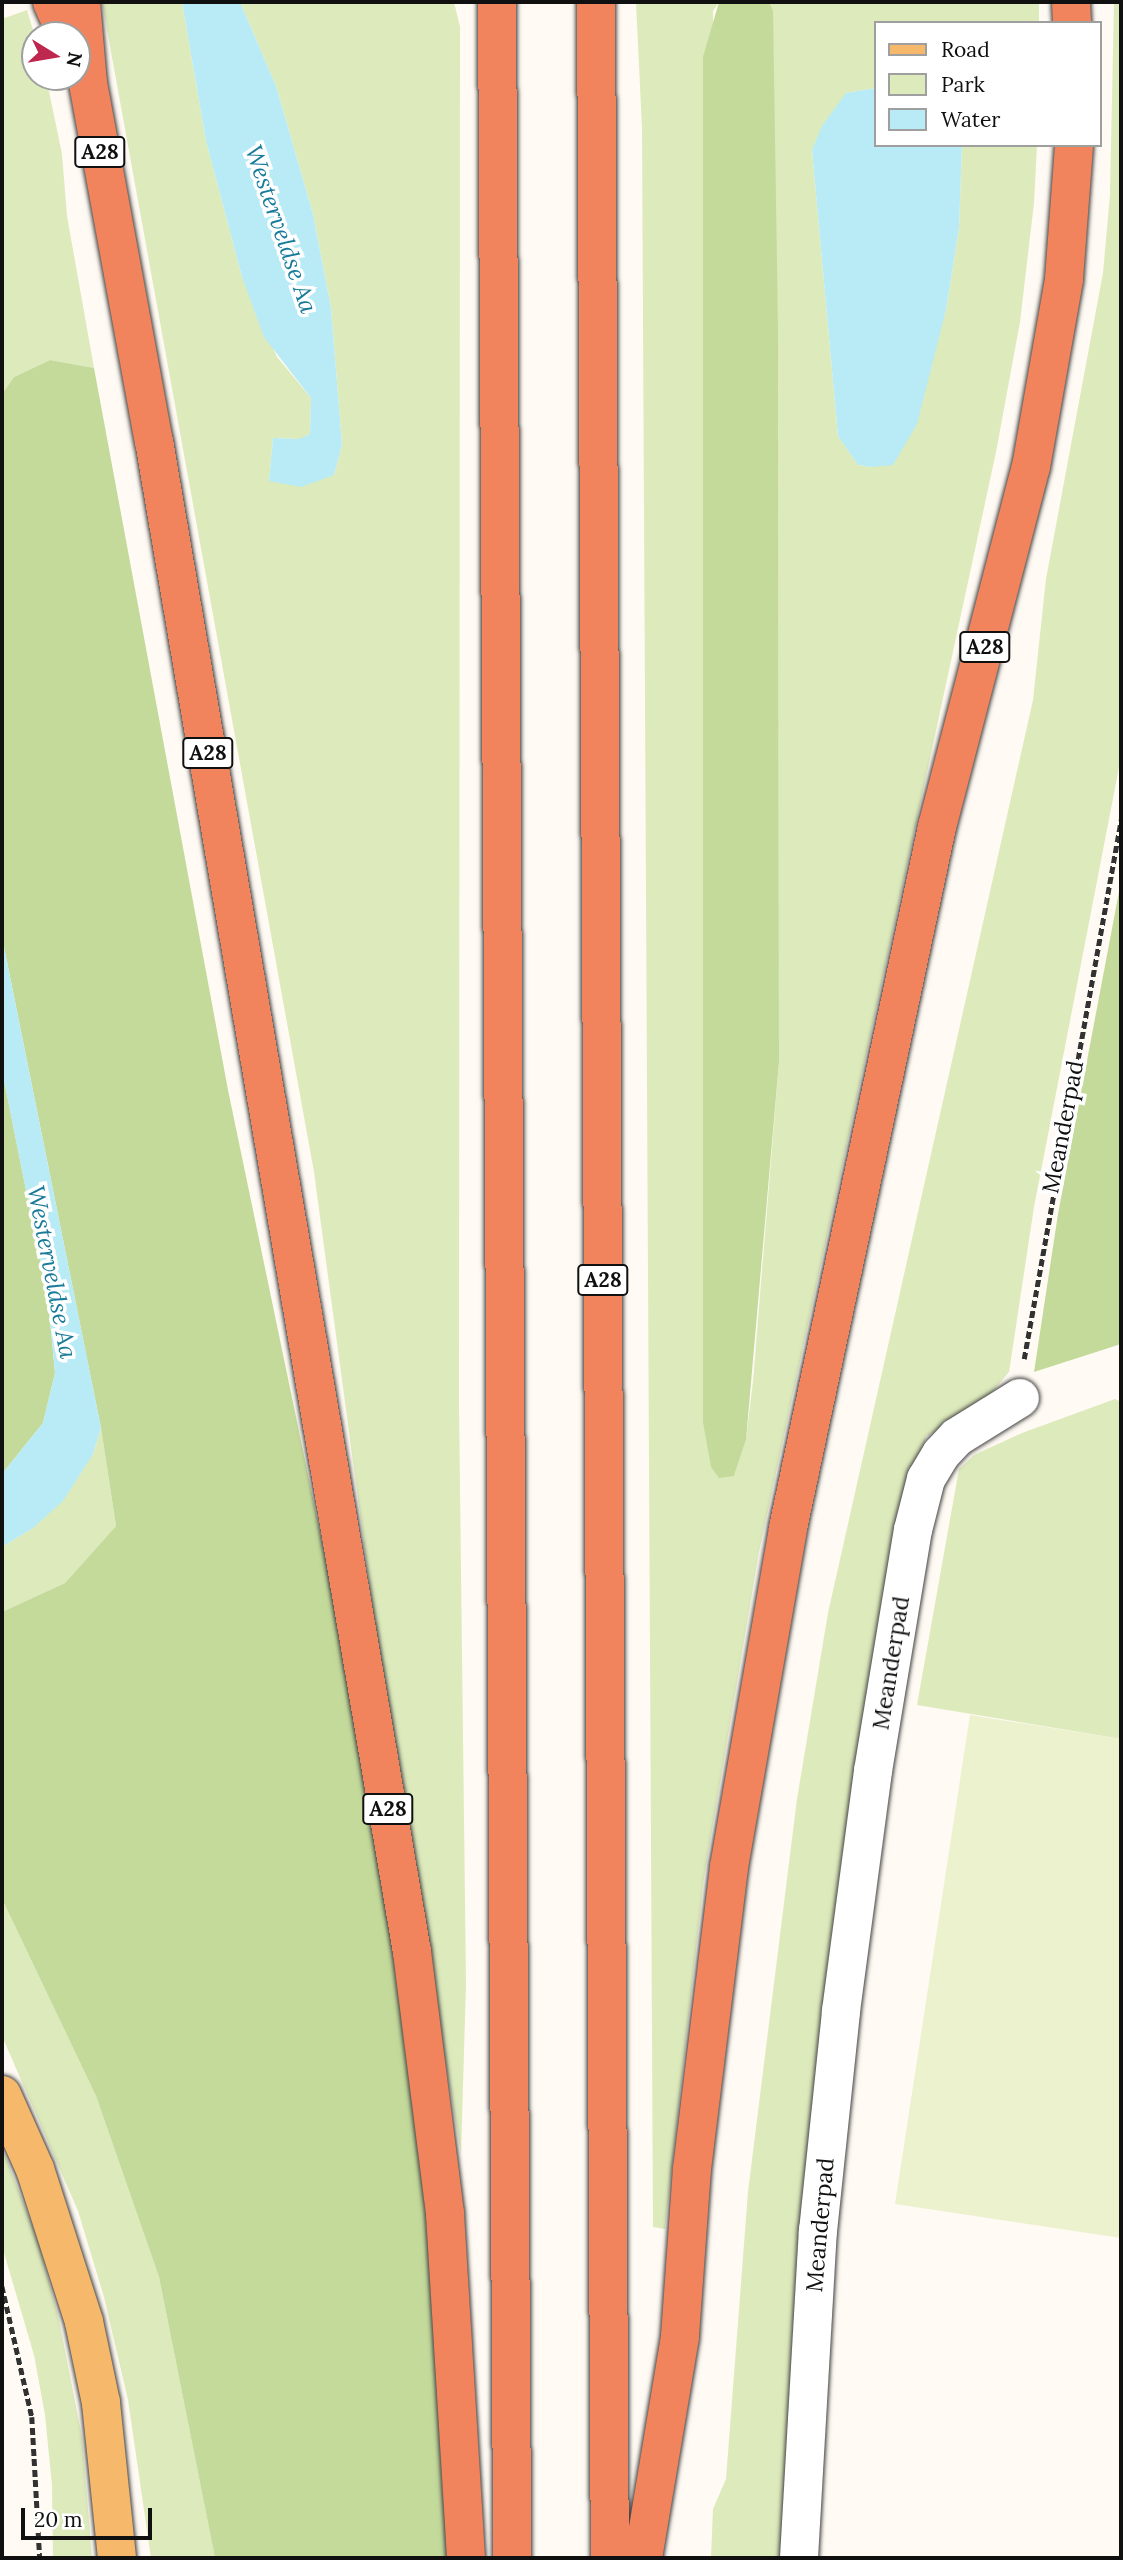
<!DOCTYPE html>
<html>
<head>
<meta charset="utf-8">
<style>
  body { margin:0 }
  #map { position:relative; width:1123px; height:2560px; overflow:hidden; background:#fffaf3; font-family:Lora,serif }
  div>[style] { position:absolute }
  [style*='--x'] { left:calc(var(--x)*1px); top:calc(var(--y)*1px); width:calc(var(--w)*1px); rotate:calc(var(--a)*1deg) }
  .green>* { inset:0; background:#ddeabc }
  .forest>* { inset:0; background:#c4da9b }
  .pitch>* { inset:0; background:#ecf1ce }
  .water>* { inset:0; background:#b8ebf6 }
  .path>* { height:4.5px; margin-top:-2.25px; transform-origin:0; background:repeating-linear-gradient(90deg,#323232 0 7px,transparent 0 10.5px) }
  .roads { filter:drop-shadow(0 0 2px #434343) drop-shadow(0 0 2px #434343) }
  .minor>* { height:38px; margin:-19px; padding:0 19px; transform-origin:19px; border-radius:19px; background:#fff }
  .major>* { height:38px; margin:-19px; padding:0 19px; transform-origin:19px; border-radius:19px; background:#f6b96b }
  .highway>* { height:38px; margin:-19px; padding:0 19px; transform-origin:19px; border-radius:19px; background:#f2845d }
  span { translate:-50% -50%; white-space:nowrap; text-align:center; line-height:1.15; -webkit-text-stroke:7px #fff; paint-order:stroke }
  .shield-label span { padding:2px 5px; background:#fff; border:2px solid; border-radius:5px; -webkit-text-stroke-width:0 }
  .shield-label { font-size:21px; color:#101010; font-weight:700 }
  .street-label { font-size:23px; color:#101010 }
  .water-label { font-size:24px; color:#197b9a; font-style:italic }
  .frame { position:absolute; inset:0; border:4px solid #101010; pointer-events:none }
  .legend { position:absolute; left:874px; top:21px; width:228px; height:126px; box-sizing:border-box; background:#fff; border:2px solid #9f9f9f; margin:0; padding:9px 12px; list-style:none; font-size:21px; color:#101010 }
  .legend li { display:flex; align-items:center; gap:14px; height:35px }
  .legend b { width:35px; border:2px solid #9f9f9f }
  .north { position:absolute; left:21px; top:21px; width:70px; height:70px; box-sizing:border-box; background:#fff; border:2px solid #9f9f9f; border-radius:50%; rotate:101deg; font-size:19px; font-weight:700; line-height:28px; text-align:center; color:#101010 }
  .north::after { content:''; display:block; margin:auto; width:24px; height:32px; background:#bf284e; clip-path:polygon(50% 0,100% 100%,50% 72%,0 100%) }
  .scale { position:absolute; left:21px; top:2508px; width:131px; height:32px; box-sizing:border-box; border:4px solid #101010; border-top:0; padding-left:9px; font-size:21px; line-height:24px; white-space:nowrap; color:#101010; -webkit-text-stroke:5px #fff; paint-order:stroke }
</style>
</head>
<body>
<div id="map">
  <div class="green">
    <i style="clip-path:polygon(102px 2px,182px 2px,206px 141px,242px 277px,277px 357px,311px 398px,310px 434px,300px 439px,273px 438px,269px 481px,334px 475px,342px 444px,331px 308px,313px 214px,276px 86px,240px 2px,454px 2px,460px 27px,459px 1405px,466px 1984px,461px 2154px,385px 1699px,314px 1172px)"></i>
    <i style="clip-path:polygon(636px 2px,719px 2px,713px 11px,734px 1476px,746px 1440px,753px 1381px,779px 1062px,778px 326px,769px 2px,1039px 2px,1039px 23px,876px 23px,876px 88px,846px 93px,812px 150px,838px 436px,858px 465px,872px 467px,930px 361px,946px 310px,959px 228px,962px 145px,1037px 145px,1034px 203px,1020px 322px,996px 452px,759px 1552px,704px 1878px,665px 2229px,653px 2227px,642px 128px)"></i>
    <i style="clip-path:polygon(1114px 2px,1121px 2px,1121px 757px,1034px 1207px,1009px 1372px,988px 1397px,926px 1437px,908px 1505px,786px 2558px,711px 2558px,713px 2509px,726px 2479px,748px 2192px,797px 1799px,828px 1613px,1033px 700px,1046px 579px,1103px 273px,1110px 195px)"></i>
    <i style="clip-path:polygon(27px 10px,35px 37px,35px 77px,46px 77px,62px 154px,67px 216px,94px 368px,50px 360px,14px 377px,2px 394px,2px 19px)"></i>
    <i style="clip-path:polygon(1115px 1399px,1121px 1402px,1121px 1739px,917px 1705px,959px 1469px,974px 1455px,1022px 1433px)"></i>
    <i style="clip-path:polygon(101px 1428px,116px 1526px,65px 1583px,2px 1612px,2px 1547px,33px 1528px,93px 1454px)"></i>
    <i style="clip-path:polygon(2px 1899px,96px 2096px,159px 2277px,215px 2558px,151px 2558px,128px 2400px,104px 2297px,78px 2211px,2px 2036px)"></i>
    <i style="clip-path:polygon(2px 2147px,38px 2241px,58px 2315px,82px 2437px,92px 2558px,53px 2558px,52px 2485px,45px 2415px,34px 2355px,2px 2246px)"></i>
  </div>
  <div class="forest">
    <i style="clip-path:polygon(719px 2px,769px 2px,773px 11px,778px 326px,779px 1062px,746px 1440px,734px 1476px,719px 1478px,711px 1467px,703px 1422px,703px 57px)"></i>
    <i style="clip-path:polygon(50px 360px,94px 368px,228px 1090px,332px 1590px,423px 2120px,457px 2558px,215px 2558px,159px 2277px,96px 2096px,2px 1899px,2px 1612px,65px 1583px,116px 1526px,101px 1428px,2px 937px,2px 394px,14px 377px)"></i>
    <i style="clip-path:polygon(1121px 881px,1121px 1344px,1034px 1372px,1058px 1214px)"></i>
    <i style="clip-path:polygon(2px 1070px,48px 1300px,55px 1373px,43px 1423px,2px 1474px)"></i>
  </div>
  <div class="pitch">
    <i style="clip-path:polygon(970px 1715px,1121px 1739px,1121px 2238px,895px 2204px)"></i>
  </div>
  <div class="water">
    <i style="clip-path:polygon(182px 2px,240px 2px,276px 86px,313px 214px,331px 308px,342px 444px,334px 475px,301px 487px,269px 481px,273px 438px,299px 439px,310px 434px,311px 398px,264px 337px,242px 277px,206px 141px)"></i>
    <i style="clip-path:polygon(876px 88px,876px 145px,962px 145px,959px 228px,946px 310px,917px 424px,893px 465px,872px 467px,858px 465px,838px 436px,812px 150px,822px 126px,846px 93px)"></i>
    <i style="clip-path:polygon(2px 937px,101px 1428px,93px 1454px,63px 1501px,33px 1528px,2px 1547px,2px 1474px,43px 1423px,55px 1373px,48px 1300px,2px 1070px)"></i>
  </div>
  <div class="path">
    <i style="--x:1024;--y:1359;--w:548;--a:-79.8"></i>
    <i style="--x:2;--y:2286;--w:134;--a:77.1"></i>
    <i style="--x:32;--y:2417;--w:141;--a:86.8"></i>
  </div>
  <div class="roads">
    <div class="minor">
      <i style="--x:799;--y:2558;--w:328;--a:-86.7"></i>
      <i style="--x:818;--y:2231;--w:221;--a:-84"></i>
      <i style="--x:841;--y:2011;--w:242;--a:-82.4"></i>
      <i style="--x:873;--y:1771;--w:244;--a:-80.6"></i>
      <i style="--x:913;--y:1530;--w:53;--a:-75.7"></i>
      <i style="--x:926;--y:1479;--w:29;--a:-59"></i>
      <i style="--x:941;--y:1454;--w:23;--a:-47"></i>
      <i style="--x:957;--y:1437;--w:74;--a:-31.8"></i>
    </div>
    <div class="major">
      <i style="--x:2;--y:2095;--w:81;--a:66"></i>
      <i style="--x:35;--y:2169;--w:161;--a:72.2"></i>
      <i style="--x:84;--y:2322;--w:83;--a:78.1"></i>
      <i style="--x:101;--y:2403;--w:156;--a:84.1"></i>
    </div>
    <div class="highway">
      <i style="--x:52;--y:2;--w:36;--a:66"></i>
      <i style="--x:81;--y:2;--w:81;--a:85.1"></i>
      <i style="--x:88;--y:83;--w:364;--a:79.6"></i>
      <i style="--x:154;--y:441;--w:1533;--a:80.31"></i>
      <i style="--x:412;--y:1952;--w:264;--a:82.8"></i>
      <i style="--x:445;--y:2214;--w:345;--a:86.5"></i>
      <i style="--x:497;--y:2;--w:2556;--a:89.66"></i>
      <i style="--x:596;--y:2;--w:2556;--a:89.69"></i>
      <i style="--x:1071;--y:2;--w:21;--a:87"></i>
      <i style="--x:643;--y:2558;--w:225;--a:-80.5"></i>
      <i style="--x:680;--y:2336;--w:167;--a:-85.9"></i>
      <i style="--x:692;--y:2169;--w:304;--a:-83"></i>
      <i style="--x:729;--y:1867;--w:344;--a:-80.1"></i>
      <i style="--x:788;--y:1528;--w:717;--a:-78"></i>
      <i style="--x:937;--y:827;--w:372;--a:-75.4"></i>
      <i style="--x:1031;--y:467;--w:191;--a:-80"></i>
      <i style="--x:1064;--y:279;--w:134;--a:-85.7"></i>
    </div>
  </div>
  <div class="shield-label">
    <span style="left:100px;top:152px">A28</span>
    <span style="left:985px;top:647px">A28</span>
    <span style="left:208px;top:753px">A28</span>
    <span style="left:603px;top:1280px">A28</span>
    <span style="left:388px;top:1809px">A28</span>
  </div>
  <div class="street-label">
    <span style="left:1063px;top:1127px;rotate:-79deg">Meanderpad</span>
    <span style="left:891px;top:1663px;rotate:-81deg">Meanderpad</span>
    <span style="left:820px;top:2225px;rotate:-85deg">Meanderpad</span>
  </div>
  <div class="water-label">
    <span style="left:281px;top:229px;rotate:71deg">Westerveldse Aa</span>
    <span style="left:52px;top:1272px;rotate:79deg">Westerveldse Aa</span>
  </div>
  <div class="frame"></div>
  <ul class="legend">
  <li><b style="height:9px;background:#f6b96b"></b>Road</li>
  <li><b style="height:19px;background:#ddeabc"></b>Park</li>
  <li><b style="height:19px;background:#b8ebf6"></b>Water</li>
  </ul>
  <div class="north">N</div>
  <div class="scale">20 m</div>
</div>
</body>
</html>
